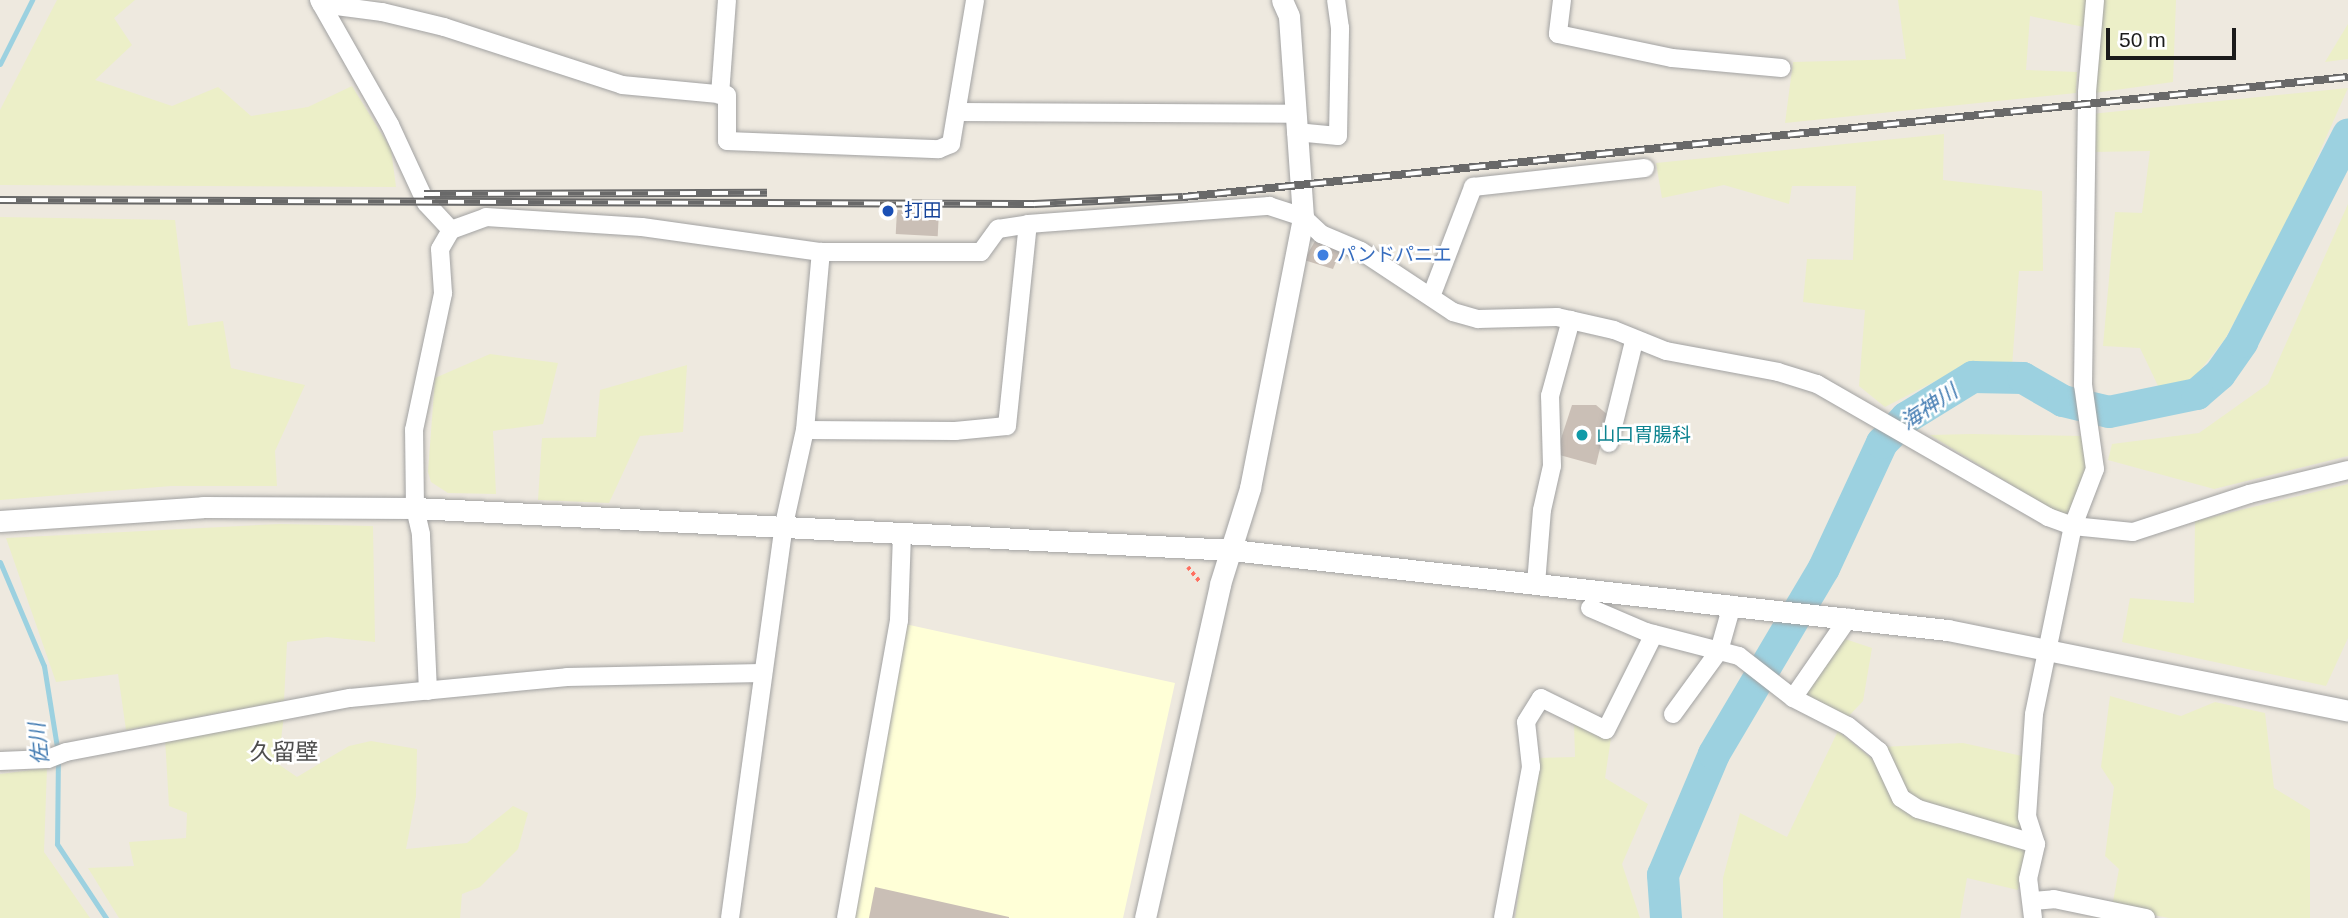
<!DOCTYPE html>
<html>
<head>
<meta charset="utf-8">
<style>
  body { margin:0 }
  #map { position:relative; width:2348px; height:918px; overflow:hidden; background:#eee9df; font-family:Helvetica,"Noto Sans JP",sans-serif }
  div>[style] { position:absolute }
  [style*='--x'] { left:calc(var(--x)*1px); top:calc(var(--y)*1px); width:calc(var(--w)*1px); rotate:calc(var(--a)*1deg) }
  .education>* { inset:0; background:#ffffd7 }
  .farmland>* { inset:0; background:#ecefc8 }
  .stream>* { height:5px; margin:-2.5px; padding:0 2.5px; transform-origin:2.5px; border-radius:2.5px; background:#9cd1e0 }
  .river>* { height:32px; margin:-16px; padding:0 16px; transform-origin:16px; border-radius:16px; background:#9cd1e0 }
  .building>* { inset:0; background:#cabfb6; transform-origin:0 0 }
  .path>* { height:3.5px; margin-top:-1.75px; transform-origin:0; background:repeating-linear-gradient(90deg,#ff6e5f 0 3.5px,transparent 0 7px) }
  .roads { filter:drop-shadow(0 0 2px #a2a2a2) drop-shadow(0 0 2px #a2a2a2) }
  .minor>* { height:18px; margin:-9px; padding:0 9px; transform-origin:9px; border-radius:9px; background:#fff }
  .tertiary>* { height:21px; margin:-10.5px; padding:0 10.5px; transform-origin:10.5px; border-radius:10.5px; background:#fff }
  .rail>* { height:8px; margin-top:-4px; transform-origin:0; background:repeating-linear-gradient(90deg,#fff 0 16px,#696969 0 32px); box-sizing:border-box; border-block:2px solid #696969 }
  .dots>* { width:19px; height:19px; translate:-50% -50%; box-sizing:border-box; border:4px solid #fff; border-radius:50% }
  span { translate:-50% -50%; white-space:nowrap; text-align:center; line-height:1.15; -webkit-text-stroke:5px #fff; paint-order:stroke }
  .transit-label { font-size:19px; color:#164399 }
  .left { translate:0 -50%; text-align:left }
  .shop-label { font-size:19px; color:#366cbe }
  .culture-label { font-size:19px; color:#0d838f }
  .water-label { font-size:21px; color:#417ab1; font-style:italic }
  .quarter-label { font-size:23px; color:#4e4e4e }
  .scale { position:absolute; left:2106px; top:28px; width:130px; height:32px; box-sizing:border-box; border:4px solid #1b1b1b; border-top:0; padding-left:9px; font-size:21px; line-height:24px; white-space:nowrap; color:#1b1b1b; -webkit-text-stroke:5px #fff; paint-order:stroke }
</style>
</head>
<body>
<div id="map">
  <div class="education">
    <i style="clip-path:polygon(905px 624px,1175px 683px,1123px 918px,853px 918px)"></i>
  </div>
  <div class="farmland">
    <i style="clip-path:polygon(57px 0,135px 0,114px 18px,132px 45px,95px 80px,172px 106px,218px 87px,251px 116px,308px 107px,352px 86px,391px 149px,396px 187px,0 185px,0 110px)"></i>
    <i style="clip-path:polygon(1898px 0,2086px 0,2084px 27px,2030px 16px,2026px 70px,2077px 72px,2076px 93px,1785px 123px,1793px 62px,1906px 59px)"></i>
    <i style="clip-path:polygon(2100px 0,2176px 0,2173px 82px,2094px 93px)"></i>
    <i style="clip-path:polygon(2348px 24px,2348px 59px,2325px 62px)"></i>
    <i style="clip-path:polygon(2348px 88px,2289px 221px,2225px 339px,2190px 383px,2159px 388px,2140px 348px,2103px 346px,2115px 212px,2142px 213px,2150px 151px,2091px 152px,2091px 114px)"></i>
    <i style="clip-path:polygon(1944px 134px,1943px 180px,2042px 191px,2043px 271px,2019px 271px,2012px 367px,1972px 362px,1885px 407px,1859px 386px,1865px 310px,1803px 302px,1807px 259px,1853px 260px,1856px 186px,1792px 186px,1789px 204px,1724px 185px,1662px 198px,1656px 163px)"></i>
    <i style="clip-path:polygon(2348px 204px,2348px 456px,2214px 489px,2108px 460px,2112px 444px,2199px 433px,2268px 384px)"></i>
    <i style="clip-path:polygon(0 217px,175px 220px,188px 326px,223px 321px,231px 368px,305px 385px,275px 451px,277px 486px,171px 486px,0 500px)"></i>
    <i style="clip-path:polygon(490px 354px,558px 363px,543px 424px,493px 431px,496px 494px,448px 493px,431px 482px,428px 472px,435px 378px)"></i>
    <i style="clip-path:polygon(687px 365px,683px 432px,640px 436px,609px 503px,538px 500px,542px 438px,596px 437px,600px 390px)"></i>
    <i style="clip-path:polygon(1972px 434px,2081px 436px,2088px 467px,2069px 520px,1930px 435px)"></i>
    <i style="clip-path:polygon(2348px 484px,2348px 638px,2326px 686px,2122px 642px,2130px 598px,2194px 603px,2195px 521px)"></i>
    <i style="clip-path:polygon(280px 524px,373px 526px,375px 642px,327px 637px,287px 642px,284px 701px,126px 730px,118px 674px,56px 682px,6px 538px)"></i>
    <i style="clip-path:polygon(1839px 637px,1872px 648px,1863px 701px,1844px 721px,1800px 701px)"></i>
    <i style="clip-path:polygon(2110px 696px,2181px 716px,2215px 702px,2265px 713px,2274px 788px,2310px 810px,2310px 918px,2169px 918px,2112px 907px,2119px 869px,2105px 856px,2114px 787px,2101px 767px)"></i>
    <i style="clip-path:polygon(284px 715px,278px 764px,297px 777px,349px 746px,371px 741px,417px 749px,416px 796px,406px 849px,467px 843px,513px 806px,528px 813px,518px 849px,480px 887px,462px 894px,460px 918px,119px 918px,88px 868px,134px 866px,129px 842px,186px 838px,187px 813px,169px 806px,165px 738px)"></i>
    <i style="clip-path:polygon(1574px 723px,1611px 738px,1605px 778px,1648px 804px,1622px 864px,1640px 918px,1515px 918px,1537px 758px,1575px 757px)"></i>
    <i style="clip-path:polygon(1838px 731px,1876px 762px,1895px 800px,2027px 846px,2018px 890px,1967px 878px,1960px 918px,1723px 918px,1723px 878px,1740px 813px,1787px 837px)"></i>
    <i style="clip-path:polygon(1963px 743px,2022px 756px,2023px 831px,1919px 803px,1908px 794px,1882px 747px)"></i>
    <i style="clip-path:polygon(47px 768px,44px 852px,90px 918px,0 918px,0 774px)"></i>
  </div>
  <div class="stream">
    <i style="--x:0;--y:64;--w:72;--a:-63.4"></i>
    <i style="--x:0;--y:562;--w:113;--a:67.1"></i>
    <i style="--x:44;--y:666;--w:88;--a:80.9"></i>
    <i style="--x:58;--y:753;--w:91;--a:90.6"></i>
    <i style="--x:57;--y:844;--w:89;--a:56.5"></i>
  </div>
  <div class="river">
    <i style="--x:1666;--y:918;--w:43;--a:-94"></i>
    <i style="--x:1663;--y:875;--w:131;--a:-67.1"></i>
    <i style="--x:1714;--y:754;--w:216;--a:-59.4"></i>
    <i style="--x:1824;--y:568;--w:138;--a:-65.1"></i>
    <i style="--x:1882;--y:443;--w:35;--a:-46"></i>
    <i style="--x:1906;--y:418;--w:79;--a:-31.5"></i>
    <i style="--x:1973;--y:377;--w:50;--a:1.1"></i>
    <i style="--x:2023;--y:378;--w:46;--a:29.9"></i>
    <i style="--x:2063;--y:401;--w:47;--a:13.4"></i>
    <i style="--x:2109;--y:412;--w:90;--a:-11.6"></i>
    <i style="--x:2197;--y:394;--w:30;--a:-41"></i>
    <i style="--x:2220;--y:374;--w:39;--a:-55"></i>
    <i style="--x:2242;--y:342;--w:233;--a:-62.9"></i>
  </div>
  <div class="building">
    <i style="left:897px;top:210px;width:42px;height:24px;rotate:3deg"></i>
    <i style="clip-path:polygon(1318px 236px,1341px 250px,1333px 269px,1304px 260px)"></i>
    <i style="clip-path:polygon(1572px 405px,1596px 405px,1608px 415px,1596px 465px,1556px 454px)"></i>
    <i style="clip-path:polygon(875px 887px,1009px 917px,1009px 918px,869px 918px)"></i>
  </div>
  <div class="path">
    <i style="--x:1188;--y:567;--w:19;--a:51"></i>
  </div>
  <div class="roads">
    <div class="minor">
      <i style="--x:319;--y:0;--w:144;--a:60.4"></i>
      <i style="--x:390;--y:125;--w:86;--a:65.2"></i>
      <i style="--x:426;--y:203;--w:37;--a:47"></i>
      <i style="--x:1562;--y:0;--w:34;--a:97"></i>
      <i style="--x:1558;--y:34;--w:116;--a:11.9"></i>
      <i style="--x:1672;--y:58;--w:110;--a:5.2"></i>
      <i style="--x:321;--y:4;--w:62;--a:7.5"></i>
      <i style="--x:382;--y:12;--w:64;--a:13.6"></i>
      <i style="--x:444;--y:27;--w:187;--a:18"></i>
      <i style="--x:622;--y:85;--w:105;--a:5.4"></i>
      <i style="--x:727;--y:95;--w:46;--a:90"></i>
      <i style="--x:727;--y:141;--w:212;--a:2.2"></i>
      <i style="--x:939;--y:149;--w:13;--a:-23"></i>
      <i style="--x:951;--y:144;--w:146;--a:-80.5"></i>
      <i style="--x:720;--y:95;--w:95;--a:-85.8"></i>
      <i style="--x:957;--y:112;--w:338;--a:0.3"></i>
      <i style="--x:1296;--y:132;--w:42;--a:5.4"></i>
      <i style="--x:1338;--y:136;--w:108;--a:-88.9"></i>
      <i style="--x:1340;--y:28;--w:28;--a:-98"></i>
      <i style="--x:1432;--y:294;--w:115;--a:-69"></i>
      <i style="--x:1473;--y:187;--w:173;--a:-6.3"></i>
      <i style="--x:805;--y:430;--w:150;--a:0.4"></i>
      <i style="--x:955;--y:431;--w:52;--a:-5.5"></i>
      <i style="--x:1007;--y:426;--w:203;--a:-84.1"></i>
      <i style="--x:1609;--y:443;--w:105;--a:-76.2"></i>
      <i style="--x:1536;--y:584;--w:74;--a:-85.4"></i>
      <i style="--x:1542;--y:510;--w:45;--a:-77.2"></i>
      <i style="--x:1552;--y:466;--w:70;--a:-91.6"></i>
      <i style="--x:1550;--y:396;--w:79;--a:-74.6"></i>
      <i style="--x:1590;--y:608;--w:61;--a:23.2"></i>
      <i style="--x:1646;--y:632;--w:96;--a:14.5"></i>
      <i style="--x:1739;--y:656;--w:68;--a:37.9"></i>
      <i style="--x:1793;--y:698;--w:98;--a:-55.3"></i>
      <i style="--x:428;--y:691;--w:157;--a:-92.6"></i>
      <i style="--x:421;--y:534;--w:27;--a:-103"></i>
      <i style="--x:415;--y:508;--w:78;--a:-90.7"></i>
      <i style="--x:414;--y:430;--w:140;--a:-78"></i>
      <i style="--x:443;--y:293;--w:44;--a:-93.9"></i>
      <i style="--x:440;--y:249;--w:22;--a:-60"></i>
      <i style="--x:451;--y:230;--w:37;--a:-20"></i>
      <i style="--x:486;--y:217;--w:156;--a:3.7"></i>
      <i style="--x:642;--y:227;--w:181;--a:8"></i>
      <i style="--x:821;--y:252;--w:160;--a:0"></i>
      <i style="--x:981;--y:252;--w:29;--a:-54"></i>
      <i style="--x:998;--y:229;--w:30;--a:-9"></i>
      <i style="--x:1028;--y:224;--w:242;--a:-4.3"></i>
      <i style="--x:1269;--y:206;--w:36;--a:18"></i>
      <i style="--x:1303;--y:217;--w:25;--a:43"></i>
      <i style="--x:1321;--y:234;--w:43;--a:23"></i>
      <i style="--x:1361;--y:251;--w:110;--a:33.5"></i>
      <i style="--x:1453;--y:312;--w:26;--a:16"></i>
      <i style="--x:1478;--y:319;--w:79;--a:-1.5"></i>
      <i style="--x:1557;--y:317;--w:58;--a:12.8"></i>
      <i style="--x:1614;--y:330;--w:56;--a:22"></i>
      <i style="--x:1666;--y:351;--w:114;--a:10.6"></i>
      <i style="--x:1778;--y:372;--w:41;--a:17.1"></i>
      <i style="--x:1817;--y:384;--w:267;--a:29.9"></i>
      <i style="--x:2048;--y:517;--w:27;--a:20"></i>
      <i style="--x:2073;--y:526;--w:60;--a:5.7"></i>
      <i style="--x:2133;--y:532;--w:122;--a:-18.1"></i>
      <i style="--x:2249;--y:494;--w:102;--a:-13.6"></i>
      <i style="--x:1793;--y:698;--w:62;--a:27"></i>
      <i style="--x:1848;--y:726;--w:40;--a:39"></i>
      <i style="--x:1879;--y:751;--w:52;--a:64.9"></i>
      <i style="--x:1901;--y:798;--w:20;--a:33"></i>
      <i style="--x:1918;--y:809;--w:123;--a:16.5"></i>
      <i style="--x:1673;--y:714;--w:78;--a:-53.9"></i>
      <i style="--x:1719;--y:651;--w:48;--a:-74.2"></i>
      <i style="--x:0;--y:761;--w:48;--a:-2.4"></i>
      <i style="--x:48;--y:759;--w:19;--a:-21"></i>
      <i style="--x:66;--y:752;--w:289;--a:-10.8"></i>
      <i style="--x:350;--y:698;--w:218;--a:-5.5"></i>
      <i style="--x:567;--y:677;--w:195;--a:-1.2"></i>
      <i style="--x:2033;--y:901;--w:21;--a:-5"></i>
      <i style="--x:2054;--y:899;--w:94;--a:11.7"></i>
      <i style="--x:730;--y:918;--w:393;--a:-82.2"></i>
      <i style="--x:783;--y:529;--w:101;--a:-77.5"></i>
      <i style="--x:805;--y:430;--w:179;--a:-84.9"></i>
      <i style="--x:846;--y:918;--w:303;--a:-79.9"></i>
      <i style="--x:899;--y:620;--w:85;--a:-88"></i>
      <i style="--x:1503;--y:918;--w:154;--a:-79.5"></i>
      <i style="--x:1531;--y:767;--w:45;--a:-96.3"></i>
      <i style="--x:1526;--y:722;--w:28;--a:-58"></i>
      <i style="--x:1541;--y:698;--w:72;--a:26.2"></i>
      <i style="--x:1606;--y:730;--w:107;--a:-63.4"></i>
      <i style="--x:2033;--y:918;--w:39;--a:-97"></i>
      <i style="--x:2028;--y:879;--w:36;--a:-77"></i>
      <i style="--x:2036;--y:844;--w:28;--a:-108"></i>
      <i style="--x:2027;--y:817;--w:103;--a:-86.1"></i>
      <i style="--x:2034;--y:714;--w:192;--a:-78.3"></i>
      <i style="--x:2073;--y:526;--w:61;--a:-68.9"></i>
      <i style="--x:2095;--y:469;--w:85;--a:-98.1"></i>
      <i style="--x:2083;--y:385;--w:293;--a:-89.2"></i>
      <i style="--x:2087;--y:92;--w:92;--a:-85"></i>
    </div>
    <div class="tertiary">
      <i style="--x:0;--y:521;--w:203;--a:-3.9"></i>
      <i style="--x:203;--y:507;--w:212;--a:0.3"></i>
      <i style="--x:415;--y:508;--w:818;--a:2.94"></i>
      <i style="--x:1232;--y:550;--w:720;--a:6.38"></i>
      <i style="--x:1948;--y:630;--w:408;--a:11.4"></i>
      <i style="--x:1145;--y:918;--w:342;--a:-77.3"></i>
      <i style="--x:1220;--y:584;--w:101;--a:-72.6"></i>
      <i style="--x:1250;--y:488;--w:276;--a:-78.9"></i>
      <i style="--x:1303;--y:217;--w:201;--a:-94"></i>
      <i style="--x:1289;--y:16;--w:17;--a:-114"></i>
    </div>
  </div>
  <div class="rail">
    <i style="--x:424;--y:194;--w:343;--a:-0.2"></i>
    <i style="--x:0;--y:200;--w:1034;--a:0.22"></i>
    <i style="--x:1034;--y:204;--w:149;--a:-2.7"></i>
    <i style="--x:1183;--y:197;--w:1171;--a:-5.88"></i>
  </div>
  <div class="dots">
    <i style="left:888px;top:211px;background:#1a4fb4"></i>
    <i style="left:1323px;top:255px;background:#3f7fe0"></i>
    <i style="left:1582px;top:435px;background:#0f9aa8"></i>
  </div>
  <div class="transit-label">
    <span class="left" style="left:904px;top:211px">打田</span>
  </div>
  <div class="shop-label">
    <span class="left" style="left:1337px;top:255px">パンドパニエ</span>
  </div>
  <div class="culture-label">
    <span class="left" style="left:1596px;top:435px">山口胃腸科</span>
  </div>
  <div class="water-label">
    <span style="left:1929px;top:407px;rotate:-34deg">海神川</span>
    <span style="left:39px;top:744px;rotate:-96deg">佐川</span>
  </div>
  <div class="quarter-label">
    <span style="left:284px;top:752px">久留壁</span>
  </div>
  <div class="scale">50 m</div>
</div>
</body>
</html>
